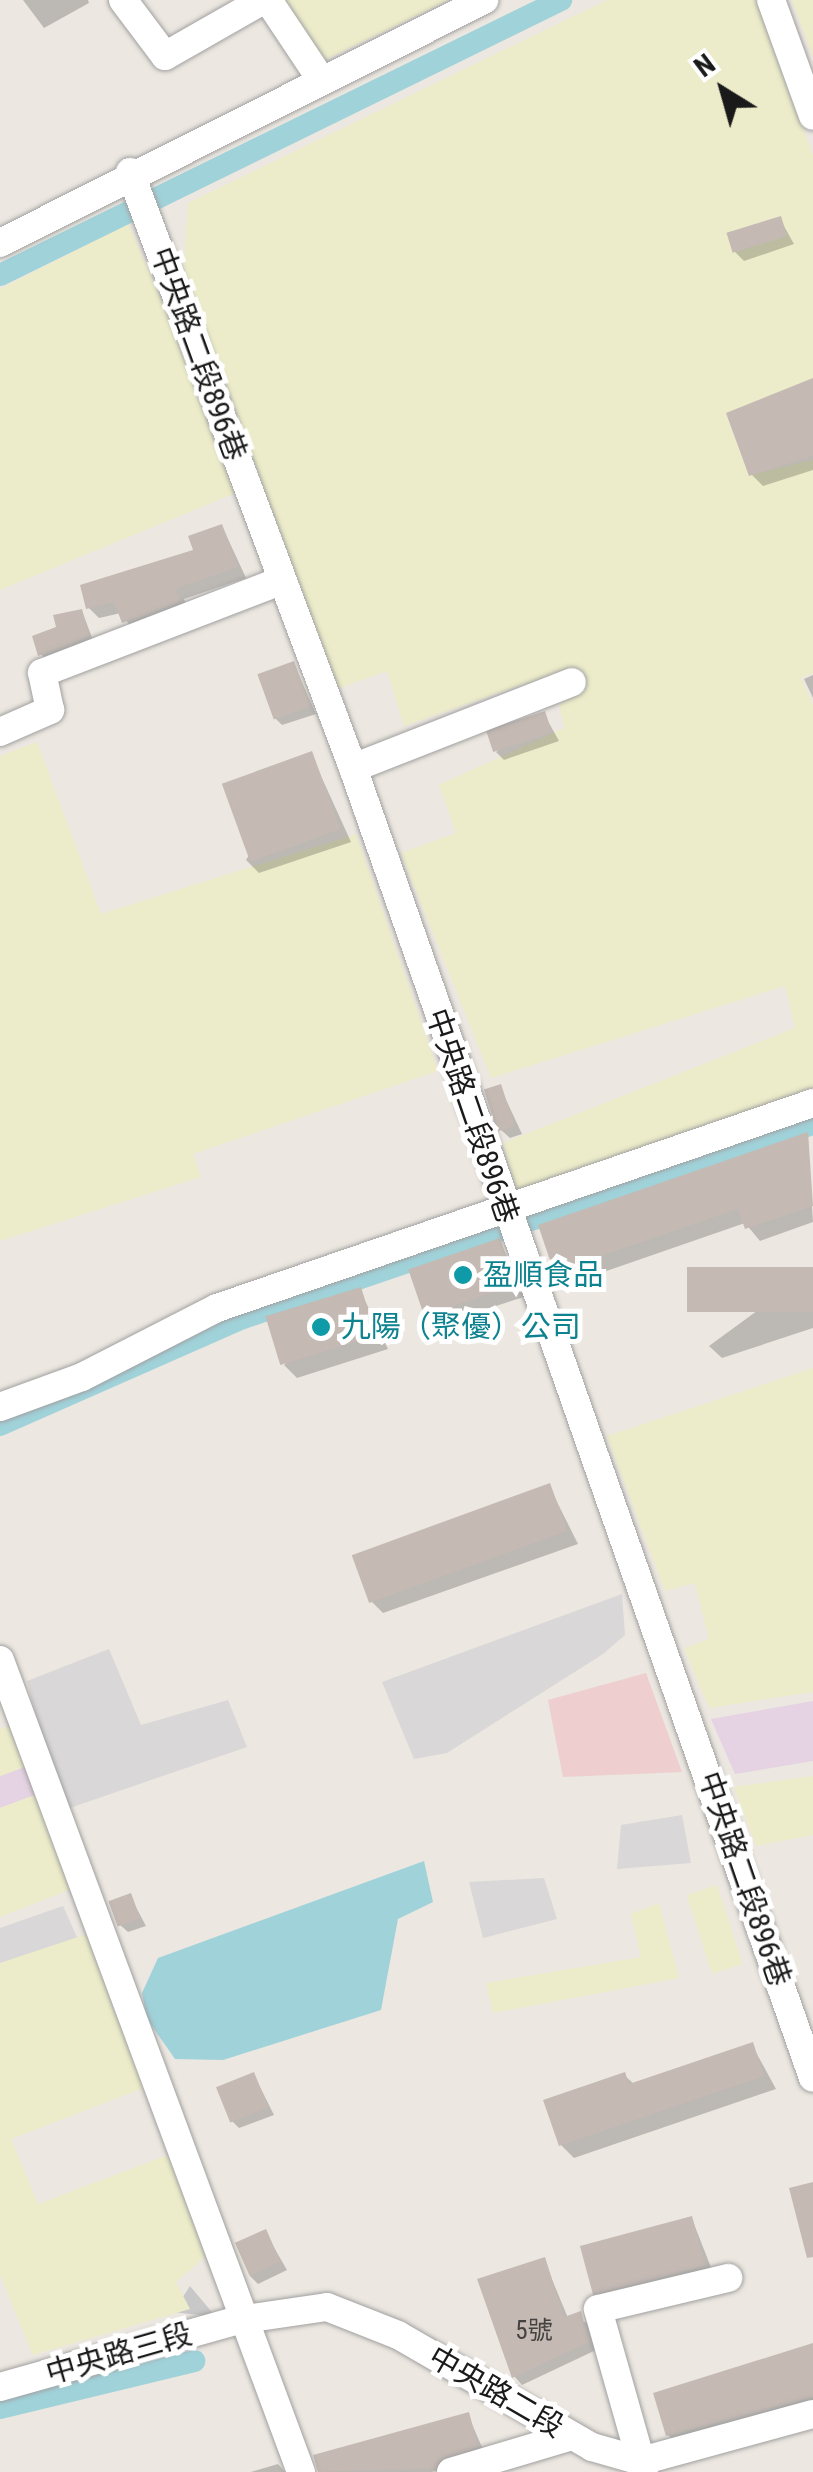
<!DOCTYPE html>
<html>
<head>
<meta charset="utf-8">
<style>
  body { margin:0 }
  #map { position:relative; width:813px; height:2472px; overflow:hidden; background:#ece7e0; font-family:"Roboto Condensed","Noto Sans TC",sans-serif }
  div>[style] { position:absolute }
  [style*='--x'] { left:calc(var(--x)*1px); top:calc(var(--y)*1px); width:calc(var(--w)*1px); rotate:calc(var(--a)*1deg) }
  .residential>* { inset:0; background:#d9d7d7 }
  .commercial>* { inset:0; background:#eececf }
  .industrial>* { inset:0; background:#e5d2e3 }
  .religious>* { inset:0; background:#c8c8c8 }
  .farmland>* { inset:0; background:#ececca; transform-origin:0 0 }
  .water>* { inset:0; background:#a0d2da }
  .shadow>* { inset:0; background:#0003 }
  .canal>* { height:22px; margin:-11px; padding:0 11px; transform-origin:11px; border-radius:11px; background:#a0d2da }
  .building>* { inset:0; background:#c4b9b3; transform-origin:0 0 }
  .roads { filter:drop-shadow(0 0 2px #a1a1a1) drop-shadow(0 0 2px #a1a1a1) }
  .minor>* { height:28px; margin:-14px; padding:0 14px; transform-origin:14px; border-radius:14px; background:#fff }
  .dots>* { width:28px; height:28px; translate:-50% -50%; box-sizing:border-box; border:5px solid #fff; border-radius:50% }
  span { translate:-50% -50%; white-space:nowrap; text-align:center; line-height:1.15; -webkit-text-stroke:10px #fff; paint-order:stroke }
  .number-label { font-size:25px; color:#444240 }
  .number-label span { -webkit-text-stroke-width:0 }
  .street-label { font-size:30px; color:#1a1a1a }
  .culture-label { font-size:30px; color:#0d838f }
  .left { translate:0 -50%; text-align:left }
  .north { position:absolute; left:673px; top:40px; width:100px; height:100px; -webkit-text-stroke:8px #fff; paint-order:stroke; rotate:323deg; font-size:28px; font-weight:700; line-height:40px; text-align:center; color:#1a1a1a }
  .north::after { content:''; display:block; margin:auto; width:35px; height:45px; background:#1a1a1a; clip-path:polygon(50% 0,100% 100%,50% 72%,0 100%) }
</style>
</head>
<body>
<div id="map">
  <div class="residential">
    <i style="clip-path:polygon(622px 1594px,625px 1635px,603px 1654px,447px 1753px,414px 1759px,382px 1682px)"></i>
    <i style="clip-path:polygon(109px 1649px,141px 1725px,228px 1700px,247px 1747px,61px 1811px,27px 1681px)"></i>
    <i style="clip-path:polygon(682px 1815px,691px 1863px,617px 1869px,621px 1825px)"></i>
    <i style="clip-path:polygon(544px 1878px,557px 1919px,483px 1938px,469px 1882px)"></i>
    <i style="clip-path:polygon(63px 1906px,80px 1944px,0 1973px,0 1928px)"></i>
  </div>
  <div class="commercial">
    <i style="clip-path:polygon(646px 1673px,682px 1772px,563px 1777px,548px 1700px)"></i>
  </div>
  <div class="industrial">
    <i style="clip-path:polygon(813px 1701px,813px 1761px,735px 1774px,711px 1719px)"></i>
    <i style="clip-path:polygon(30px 1765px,40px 1793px,0 1808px,0 1776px)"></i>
  </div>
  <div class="religious">
    <i style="clip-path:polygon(190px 2286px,216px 2317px,173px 2312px)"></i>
  </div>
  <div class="farmland">
    <i style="clip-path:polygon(276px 0,449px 0,322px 61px)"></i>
    <i style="clip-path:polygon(607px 0,756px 0,813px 155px,813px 378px,726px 414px,749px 475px,813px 460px,813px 673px,801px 678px,813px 705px,813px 1094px,517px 1193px,503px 1143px,795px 1028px,785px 986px,491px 1078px,401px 853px,456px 833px,439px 785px,564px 728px,553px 674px,404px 726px,387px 671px,334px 690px,184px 267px,188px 203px)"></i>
    <i style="clip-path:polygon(792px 0,813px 0,813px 57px)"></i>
    <i style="clip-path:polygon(128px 224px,245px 489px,0 590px,0 289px)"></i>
    <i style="clip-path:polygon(37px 742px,101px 914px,356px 834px,438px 1071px,193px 1154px,201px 1177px,0 1241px,0 756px)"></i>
    <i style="clip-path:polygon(813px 1368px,813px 1692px,709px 1708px,684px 1648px,709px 1639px,695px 1583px,665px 1591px,607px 1436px)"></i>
    <i style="clip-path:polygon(15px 1724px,30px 1765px,0 1776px,0 1729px)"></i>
    <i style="clip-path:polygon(813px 1776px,813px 1835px,756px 1846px,734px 1787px)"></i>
    <i style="clip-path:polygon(40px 1793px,76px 1887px,0 1917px,0 1808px)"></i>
    <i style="left:717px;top:1885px;width:83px;height:32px;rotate:72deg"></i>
    <i style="clip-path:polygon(659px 1903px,679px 1978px,493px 2013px,486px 1983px,641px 1957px,631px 1914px)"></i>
    <i style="clip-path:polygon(93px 1932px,149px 2086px,11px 2139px,38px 2204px,173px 2153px,205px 2257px,176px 2282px,190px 2309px,33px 2355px,0 2275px,0 1963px)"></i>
  </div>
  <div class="water">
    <i style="clip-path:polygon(424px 1861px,433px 1902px,398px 1919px,381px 2010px,223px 2060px,175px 2059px,147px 2019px,142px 1993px,158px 1958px)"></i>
  </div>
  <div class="shadow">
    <i style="clip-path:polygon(23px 0,88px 0,89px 3px,44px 28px)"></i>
    <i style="clip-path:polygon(780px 219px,794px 244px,744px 261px,735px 252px)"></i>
    <i style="clip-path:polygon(813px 381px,813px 470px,763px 486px,751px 474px)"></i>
    <i style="clip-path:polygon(222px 526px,246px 578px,184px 599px,189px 612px,135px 633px,121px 613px,99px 618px,88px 607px,196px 552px)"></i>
    <i style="clip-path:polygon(82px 611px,94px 643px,47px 661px,41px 654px)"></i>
    <i style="clip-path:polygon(294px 664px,316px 714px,282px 725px,274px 717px)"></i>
    <i style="clip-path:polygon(813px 675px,813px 698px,804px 679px)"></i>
    <i style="clip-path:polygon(544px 714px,559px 741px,504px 760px,496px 752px)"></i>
    <i style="clip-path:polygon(311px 754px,351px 842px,259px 873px,246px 860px)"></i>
    <i style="clip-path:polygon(500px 1087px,522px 1134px,510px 1138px,501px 1130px)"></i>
    <i style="clip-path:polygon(807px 1135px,813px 1222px,760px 1241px,745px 1223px,569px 1284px,556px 1271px)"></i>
    <i style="clip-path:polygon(499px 1241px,527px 1296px,436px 1325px,423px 1312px)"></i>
    <i style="clip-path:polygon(813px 1270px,813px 1328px,722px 1358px,709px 1346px)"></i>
    <i style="clip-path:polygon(360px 1290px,388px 1349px,297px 1378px,284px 1365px)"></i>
    <i style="clip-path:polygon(549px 1486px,578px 1544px,383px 1613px,370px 1600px)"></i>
    <i style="clip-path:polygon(130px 1896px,146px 1926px,128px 1932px,119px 1924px)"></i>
    <i style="clip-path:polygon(752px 2045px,776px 2089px,574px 2158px,561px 2145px,624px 2075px,635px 2085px)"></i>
    <i style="clip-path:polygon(254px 2075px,274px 2115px,239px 2128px,231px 2120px)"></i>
    <i style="clip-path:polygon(692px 2219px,714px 2275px,605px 2302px,595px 2291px)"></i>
    <i style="clip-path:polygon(265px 2232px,287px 2270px,258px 2284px,250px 2276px)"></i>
    <i style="clip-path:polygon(544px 2260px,568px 2318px,589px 2323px,596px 2350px,522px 2385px,514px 2376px)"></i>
    <i style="clip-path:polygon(813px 2346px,813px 2420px,683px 2450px,668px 2435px)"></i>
    <i style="clip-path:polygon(468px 2415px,485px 2454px,432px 2472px,320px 2472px,316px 2457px)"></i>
    <i style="clip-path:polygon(278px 2464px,285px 2472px,251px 2472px)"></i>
  </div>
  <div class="canal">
    <i style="--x:0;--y:275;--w:625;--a:-26.11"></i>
    <i style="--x:0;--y:1425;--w:266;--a:-23.8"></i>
    <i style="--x:243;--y:1318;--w:602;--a:-18.8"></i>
    <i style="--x:0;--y:2408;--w:200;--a:-13.6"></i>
  </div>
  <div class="building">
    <i style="left:781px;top:216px;width:21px;height:57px;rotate:73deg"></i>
    <i style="clip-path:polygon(813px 378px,813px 456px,749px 476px,726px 413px)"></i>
    <i style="clip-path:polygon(222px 524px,238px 567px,175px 589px,180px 601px,122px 623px,114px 602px,86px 609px,80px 585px,193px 550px,188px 536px)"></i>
    <i style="clip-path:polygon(82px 609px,89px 636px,38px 656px,32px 636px,56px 627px,53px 615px)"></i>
    <i style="left:294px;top:661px;width:48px;height:39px;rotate:70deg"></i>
    <i style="left:545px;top:711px;width:23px;height:62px;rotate:72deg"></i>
    <i style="left:312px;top:751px;width:83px;height:96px;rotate:70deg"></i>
    <i style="left:501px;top:1084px;width:44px;height:18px;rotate:72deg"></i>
    <i style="clip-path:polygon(808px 1132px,813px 1206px,745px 1229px,738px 1209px,554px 1272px,538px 1225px)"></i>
    <i style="left:500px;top:1238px;width:49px;height:97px;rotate:71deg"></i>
    <i style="left:813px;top:1267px;width:45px;height:126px;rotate:90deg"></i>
    <i style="left:361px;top:1287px;width:51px;height:100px;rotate:73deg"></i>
    <i style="left:550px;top:1483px;width:51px;height:211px;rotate:70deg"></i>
    <i style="left:131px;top:1893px;width:27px;height:24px;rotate:70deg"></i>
    <i style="clip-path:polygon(753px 2042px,764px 2076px,559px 2146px,543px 2100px,625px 2072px,629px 2084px)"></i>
    <i style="left:254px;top:2072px;width:38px;height:41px;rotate:68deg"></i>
    <i style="clip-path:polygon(813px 2182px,813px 2257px,807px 2258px,789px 2188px)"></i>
    <i style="left:692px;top:2216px;width:51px;height:116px;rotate:75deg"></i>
    <i style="left:266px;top:2229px;width:36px;height:34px;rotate:66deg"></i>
    <i style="clip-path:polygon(545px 2257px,564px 2317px,581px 2311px,589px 2342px,512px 2378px,477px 2279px)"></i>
    <i style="clip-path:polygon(813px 2343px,813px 2397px,666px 2436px,653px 2393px)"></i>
    <i style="clip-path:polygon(469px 2412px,478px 2446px,434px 2468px,318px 2472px,313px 2455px)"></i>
  </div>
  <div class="roads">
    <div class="minor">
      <i style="--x:123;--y:0;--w:70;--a:53.1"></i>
      <i style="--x:165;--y:56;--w:113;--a:-29.7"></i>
      <i style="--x:268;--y:0;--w:94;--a:56.3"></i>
      <i style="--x:771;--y:0;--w:123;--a:70.1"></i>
      <i style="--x:130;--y:172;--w:636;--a:69.49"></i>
      <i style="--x:353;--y:768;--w:1388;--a:70.65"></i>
      <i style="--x:0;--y:243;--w:542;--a:-26.66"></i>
      <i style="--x:0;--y:732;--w:55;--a:-23.7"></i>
      <i style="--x:50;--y:710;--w:38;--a:-102"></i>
      <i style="--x:42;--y:673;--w:255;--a:-21.1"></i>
      <i style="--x:353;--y:768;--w:235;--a:-21.4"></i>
      <i style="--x:0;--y:1407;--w:87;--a:-20.1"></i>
      <i style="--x:82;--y:1377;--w:152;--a:-27.1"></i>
      <i style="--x:217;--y:1308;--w:630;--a:-18.98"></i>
      <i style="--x:0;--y:1660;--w:866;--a:69.66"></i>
      <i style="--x:0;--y:2387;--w:247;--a:-15.7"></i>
      <i style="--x:238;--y:2320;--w:90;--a:-8.3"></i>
      <i style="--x:327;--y:2307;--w:76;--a:21.5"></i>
      <i style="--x:398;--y:2335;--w:224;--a:30"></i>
      <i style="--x:592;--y:2447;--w:51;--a:15.9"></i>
      <i style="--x:641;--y:2461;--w:178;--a:-15.3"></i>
      <i style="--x:451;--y:2472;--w:126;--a:-16.6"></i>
      <i style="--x:644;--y:2472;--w:169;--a:-105.8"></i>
      <i style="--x:598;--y:2309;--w:134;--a:-13.4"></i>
    </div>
  </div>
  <div class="dots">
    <i style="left:463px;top:1275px;background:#0f9aa8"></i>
    <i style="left:321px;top:1327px;background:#0f9aa8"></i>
  </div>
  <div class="number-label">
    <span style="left:534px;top:2331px">5號</span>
  </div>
  <div class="street-label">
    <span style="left:198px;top:354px;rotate:70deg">中央路二段896巷</span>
    <span style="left:472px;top:1116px;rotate:71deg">中央路二段896巷</span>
    <span style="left:744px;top:1879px;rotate:71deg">中央路二段896巷</span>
    <span style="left:119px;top:2354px;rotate:-16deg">中央路三段</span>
    <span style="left:496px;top:2392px;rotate:30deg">中央路二段</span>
  </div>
  <div class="culture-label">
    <span class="left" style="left:483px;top:1275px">盈順食品</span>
    <span class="left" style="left:341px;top:1327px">九陽（聚優）公司</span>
  </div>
  <div class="north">N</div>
</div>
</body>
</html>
